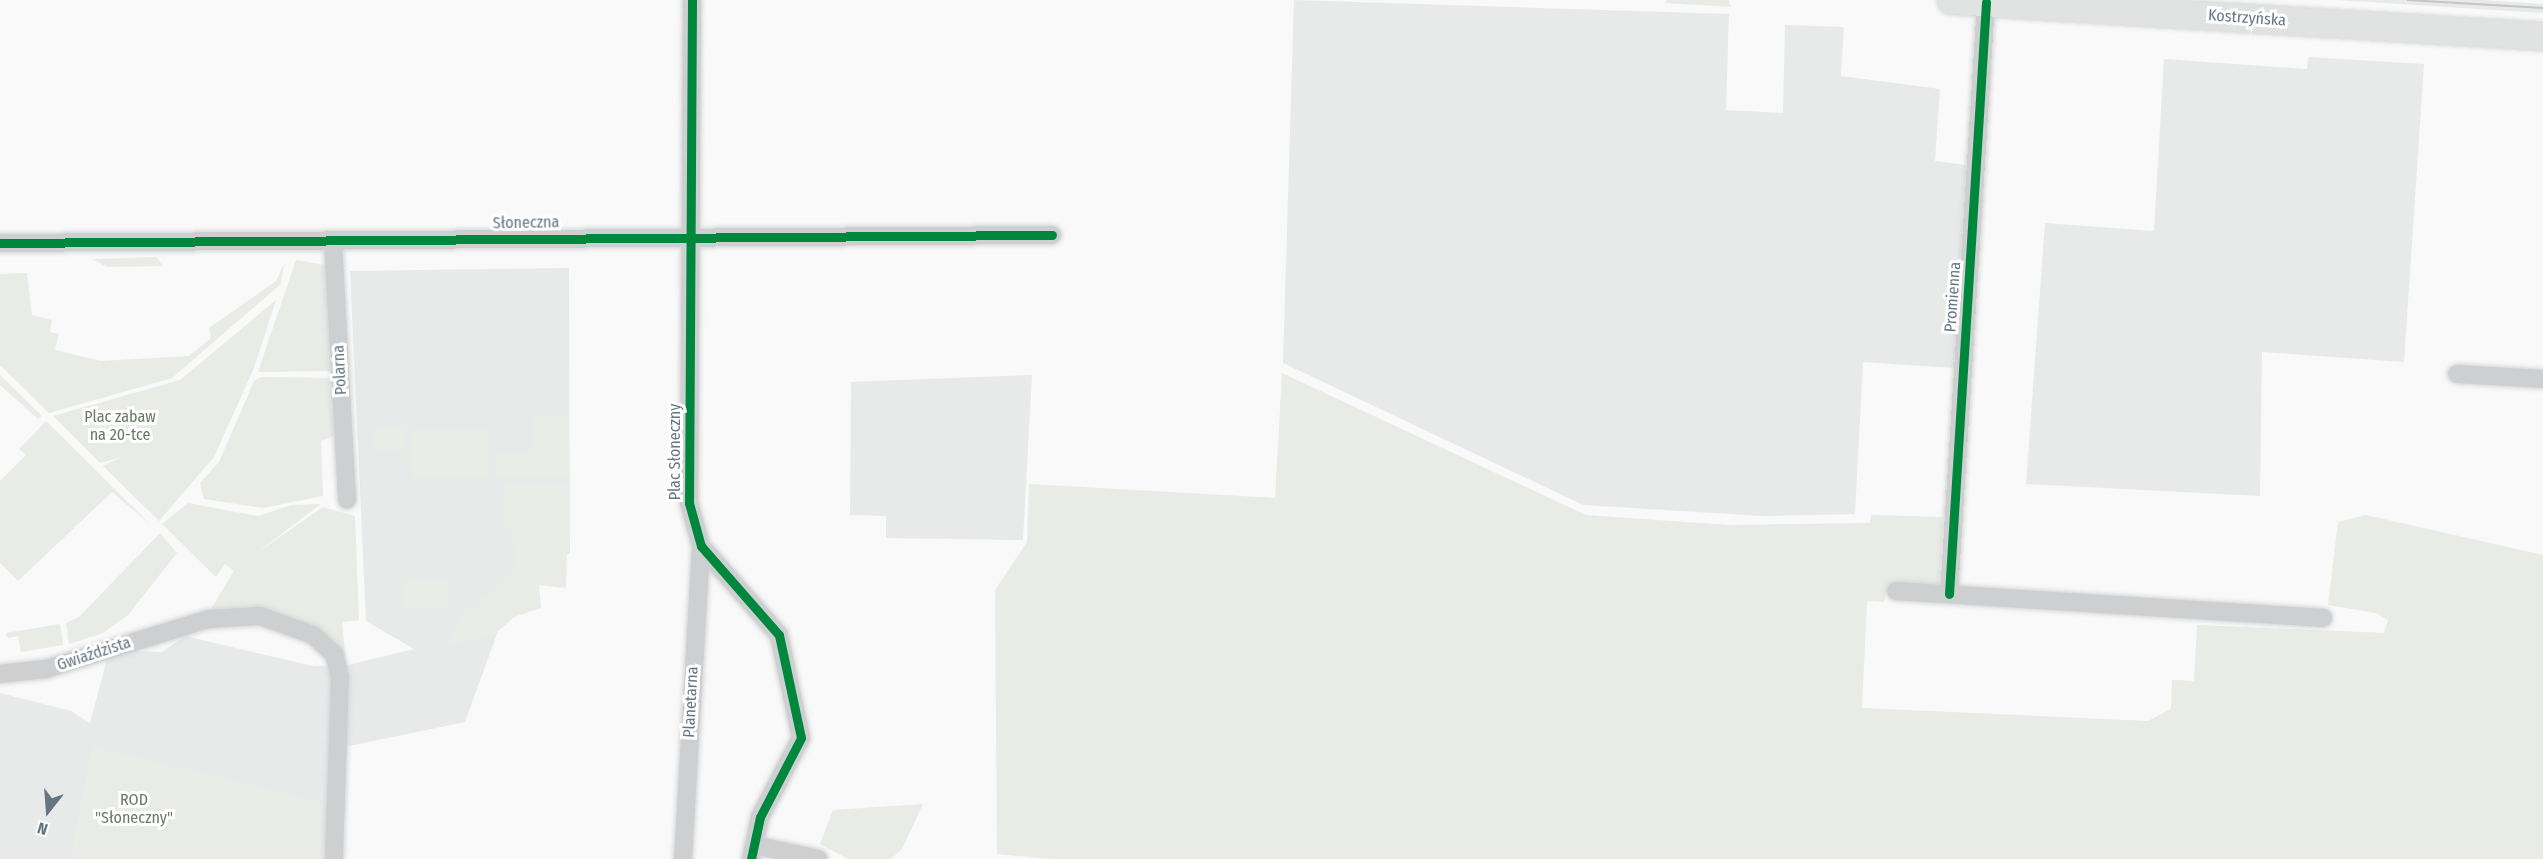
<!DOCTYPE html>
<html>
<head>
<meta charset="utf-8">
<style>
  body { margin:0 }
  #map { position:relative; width:2543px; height:859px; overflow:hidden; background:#f9f9f9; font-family:"Fira Sans Condensed",sans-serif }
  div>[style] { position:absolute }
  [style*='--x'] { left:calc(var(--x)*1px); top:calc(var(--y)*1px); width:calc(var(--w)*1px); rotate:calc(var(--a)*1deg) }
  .built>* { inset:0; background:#e8e9e9 }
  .green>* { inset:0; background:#e8ebe6; transform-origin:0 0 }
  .roads { filter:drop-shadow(0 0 2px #d5d6d7) drop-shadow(0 0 2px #d5d6d7) }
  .minor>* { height:18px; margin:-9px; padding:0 9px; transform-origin:9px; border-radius:9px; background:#cecfd0 }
  .secondary>* { height:27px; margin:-13.5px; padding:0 13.5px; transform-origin:13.5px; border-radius:13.5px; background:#e1e2e2 }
  .tram>* { height:1.5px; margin:-0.75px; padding:0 0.75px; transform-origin:0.75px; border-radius:0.75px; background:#c3c5c6 }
  .cycleway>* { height:9px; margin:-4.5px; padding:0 4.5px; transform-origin:4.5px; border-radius:4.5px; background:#00873e }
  span { translate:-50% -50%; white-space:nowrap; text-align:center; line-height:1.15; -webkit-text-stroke:6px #fff; paint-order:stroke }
  .street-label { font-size:16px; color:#657683 }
  .park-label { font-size:16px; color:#687a64 }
  .north { position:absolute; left:18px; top:781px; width:60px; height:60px; -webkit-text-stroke:4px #fff; paint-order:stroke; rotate:197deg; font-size:16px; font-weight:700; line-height:24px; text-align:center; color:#657683 }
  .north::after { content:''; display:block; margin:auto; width:21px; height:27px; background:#657683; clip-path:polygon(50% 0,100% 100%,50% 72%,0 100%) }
</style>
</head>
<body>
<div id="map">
  <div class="built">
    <i style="clip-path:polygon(1294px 0,1729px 14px,1726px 110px,1783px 113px,1785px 25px,1844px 27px,1841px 76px,1940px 89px,1935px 161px,1966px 165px,1954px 368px,1863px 362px,1855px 514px,1763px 516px,1583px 505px,1283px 363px)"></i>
    <i style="clip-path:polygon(2336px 0,2484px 0,2543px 4px,2543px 13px)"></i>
    <i style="clip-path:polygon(2308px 57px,2424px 64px,2404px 362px,2262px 352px,2260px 496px,2026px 484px,2045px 223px,2154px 231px,2164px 59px,2307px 69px)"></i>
    <i style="clip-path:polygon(569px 268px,570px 553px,462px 617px,447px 646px,498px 631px,465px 722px,330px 750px,330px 805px,93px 747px,72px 859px,0 859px,0 693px,71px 711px,90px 723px,107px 659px,131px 651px,162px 652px,185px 636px,313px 666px,348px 665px,414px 649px,366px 621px,350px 271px)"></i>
    <i style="clip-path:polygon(1032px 375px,1023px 540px,886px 538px,886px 516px,850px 515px,851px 382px)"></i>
  </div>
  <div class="green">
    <i style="clip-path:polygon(1667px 0,1729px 0,1731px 7px,1664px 3px)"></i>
    <i style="clip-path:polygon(156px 257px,163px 266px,107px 267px,93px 259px)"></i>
    <i style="clip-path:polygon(296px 260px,325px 265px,331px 371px,258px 372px)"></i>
    <i style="clip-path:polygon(284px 264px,281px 284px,172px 378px,49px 413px,0 365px,0 274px,27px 273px,32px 315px,52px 320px,50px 332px,59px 334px,55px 350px,101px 361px,189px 356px,211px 338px,209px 328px,276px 281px)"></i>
    <i style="clip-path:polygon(276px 300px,254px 368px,214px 457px,159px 521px,103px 466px,121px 457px,100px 463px,53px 416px,180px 380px)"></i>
    <i style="clip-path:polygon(1282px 373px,1586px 515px,1729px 525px,1870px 523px,1871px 515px,1943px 517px,1939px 589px,1888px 585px,1884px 602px,1867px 601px,1862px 708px,2148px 721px,2171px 709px,2172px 680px,2194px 681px,2197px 625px,2384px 633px,2388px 620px,2376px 613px,2328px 605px,2338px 522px,2366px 515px,2543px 555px,2543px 859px,1053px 859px,997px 854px,995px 590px,1027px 542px,1029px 484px,1275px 498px)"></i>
    <i style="clip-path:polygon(0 375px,5px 380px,42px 416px,38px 419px,0 385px)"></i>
    <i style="clip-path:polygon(261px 377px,331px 378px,334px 436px,321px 441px,323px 496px,263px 508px,204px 499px,200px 483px,219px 462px,254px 381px)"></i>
    <i style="clip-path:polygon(569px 415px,569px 476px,496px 477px,495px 454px,533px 452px,533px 416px)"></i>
    <i style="clip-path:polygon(46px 421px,151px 525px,112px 492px,18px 581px,0 563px,0 481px,26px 455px,19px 449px)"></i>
    <i style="left:373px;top:426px;width:33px;height:24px"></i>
    <i style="left:489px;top:430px;width:48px;height:77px;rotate:90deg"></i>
    <i style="clip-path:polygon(502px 483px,569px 484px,566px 588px,539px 585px,541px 608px,514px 617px,498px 631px,446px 647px,462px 617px,514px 569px,513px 530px,503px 529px)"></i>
    <i style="clip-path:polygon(188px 503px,258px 516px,292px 505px,321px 504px,255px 554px,323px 507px,355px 516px,359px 620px,342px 622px,347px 675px,328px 639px,208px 614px,234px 571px,225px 564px,216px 577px,162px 524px)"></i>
    <i style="clip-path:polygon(160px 533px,177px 553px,128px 615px,103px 633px,69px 644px,66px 623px,79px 617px)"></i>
    <i style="left:448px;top:580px;width:27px;height:45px;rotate:90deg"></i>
    <i style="clip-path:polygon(60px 624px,63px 645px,21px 652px,18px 636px,8px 638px,6px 633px)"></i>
    <i style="clip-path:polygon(93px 746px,330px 805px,324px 859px,72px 859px)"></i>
    <i style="clip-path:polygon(923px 804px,902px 849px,891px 859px,848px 859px,820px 844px,833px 810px)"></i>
  </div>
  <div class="roads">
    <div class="minor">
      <i style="--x:692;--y:0;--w:503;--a:90.34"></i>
      <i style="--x:689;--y:503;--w:45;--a:74.4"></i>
      <i style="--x:701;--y:546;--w:118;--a:48.8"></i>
      <i style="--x:779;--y:635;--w:105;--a:77.9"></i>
      <i style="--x:801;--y:738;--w:89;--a:117.4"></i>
      <i style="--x:760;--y:817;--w:43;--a:102.1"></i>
      <i style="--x:333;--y:241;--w:259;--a:86.9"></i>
      <i style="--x:0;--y:243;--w:1052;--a:-0.44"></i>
      <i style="--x:2457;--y:374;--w:86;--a:3.3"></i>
      <i style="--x:1896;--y:591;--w:428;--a:3.6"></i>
      <i style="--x:1949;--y:594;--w:593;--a:-86.42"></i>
      <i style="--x:0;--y:674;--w:46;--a:-6.2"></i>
      <i style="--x:46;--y:669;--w:170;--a:-17.1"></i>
      <i style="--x:209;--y:619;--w:51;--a:-3.4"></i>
      <i style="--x:260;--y:616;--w:56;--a:19.7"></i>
      <i style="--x:313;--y:635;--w:28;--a:42"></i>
      <i style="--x:334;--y:654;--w:24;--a:75"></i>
      <i style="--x:340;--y:677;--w:182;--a:91.9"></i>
      <i style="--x:754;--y:845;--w:66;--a:12.2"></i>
      <i style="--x:683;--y:859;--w:314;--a:-86.7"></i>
    </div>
    <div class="secondary">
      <i style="--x:1951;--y:0;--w:593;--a:3.48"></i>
    </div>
  </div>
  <div class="tram">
    <i style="--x:2408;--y:0;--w:135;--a:3.4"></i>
  </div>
  <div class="cycleway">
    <i style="--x:692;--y:0;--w:503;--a:90.34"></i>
    <i style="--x:689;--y:503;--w:45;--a:74.4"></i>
    <i style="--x:701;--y:546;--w:118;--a:48.8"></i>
    <i style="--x:779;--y:635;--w:105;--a:77.9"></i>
    <i style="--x:801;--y:738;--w:89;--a:117.4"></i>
    <i style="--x:760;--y:817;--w:43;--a:102.1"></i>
    <i style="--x:0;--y:243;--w:1052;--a:-0.44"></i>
    <i style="--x:1949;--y:594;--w:593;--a:-86.42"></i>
  </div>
  <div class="street-label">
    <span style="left:2247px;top:18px;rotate:4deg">Kostrzyńska</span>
    <span style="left:526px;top:223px;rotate:-1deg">Słoneczna</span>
    <span style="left:1953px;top:297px;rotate:-86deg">Promienna</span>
    <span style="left:340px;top:370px;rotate:-93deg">Polarna</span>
    <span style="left:675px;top:452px;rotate:-90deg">Plac Słoneczny</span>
    <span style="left:94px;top:654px;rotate:-18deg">Gwiaździsta</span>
    <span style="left:691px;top:702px;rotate:-87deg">Planetarna</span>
  </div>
  <div class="park-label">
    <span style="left:120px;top:426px">Plac zabaw<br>na 20-tce</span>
    <span style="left:134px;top:809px">ROD<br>"Słoneczny"</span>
  </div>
  <div class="north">N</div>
</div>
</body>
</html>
